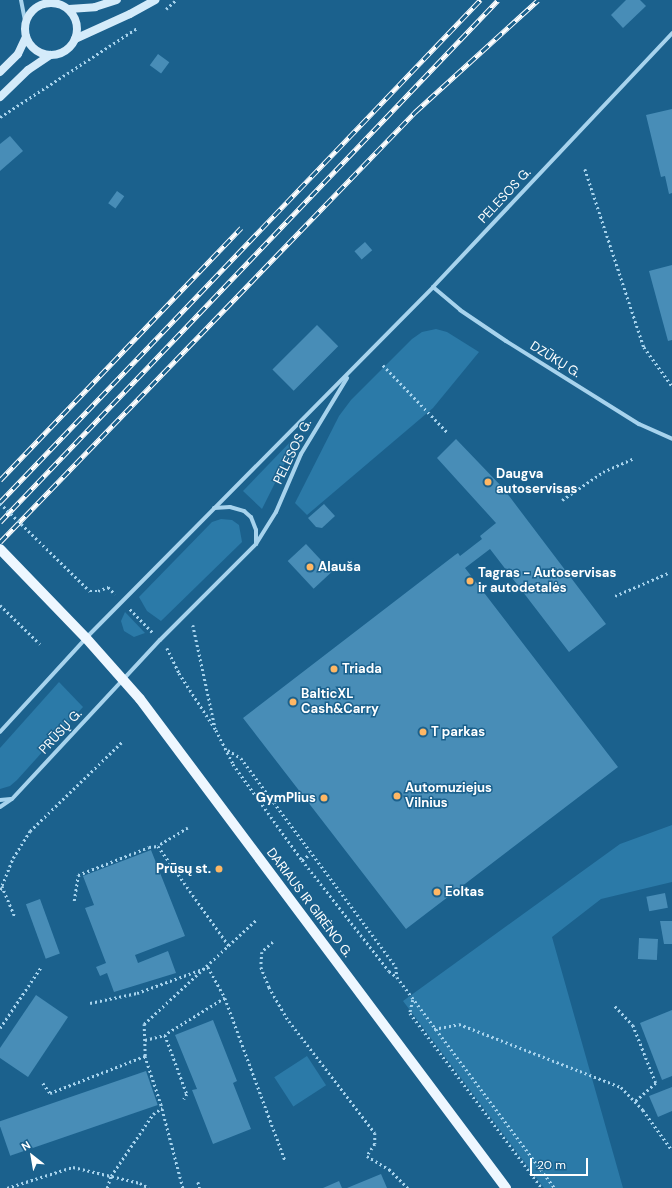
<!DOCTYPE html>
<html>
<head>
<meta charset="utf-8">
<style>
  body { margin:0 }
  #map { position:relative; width:672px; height:1188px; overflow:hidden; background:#1b618d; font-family:"DM Sans",sans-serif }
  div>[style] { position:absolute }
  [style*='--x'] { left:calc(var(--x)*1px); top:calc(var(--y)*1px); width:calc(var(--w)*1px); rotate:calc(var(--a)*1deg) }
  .green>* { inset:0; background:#2b7aa8; transform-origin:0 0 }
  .building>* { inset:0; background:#488db7; transform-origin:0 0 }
  .path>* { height:2.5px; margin-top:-1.25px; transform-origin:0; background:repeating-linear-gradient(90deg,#a7d3ed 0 2px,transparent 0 5px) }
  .street>* { height:4px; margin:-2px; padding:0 2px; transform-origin:2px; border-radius:2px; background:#a7d3ed }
  .secondary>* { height:8px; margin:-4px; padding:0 4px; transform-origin:4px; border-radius:4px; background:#d4ebfa }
  .secondary>.ring { margin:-4px; padding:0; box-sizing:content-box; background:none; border:8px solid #d4ebfa; border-radius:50% }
  .primary>* { height:10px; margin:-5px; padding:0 5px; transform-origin:5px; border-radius:5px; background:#eef7ff }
  .rail>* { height:4.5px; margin-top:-2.25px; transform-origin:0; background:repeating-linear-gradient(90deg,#1b618d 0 9px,#fff 0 18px); box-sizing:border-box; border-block:1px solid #fff }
  .path-bridge>* { height:2.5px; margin-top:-1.25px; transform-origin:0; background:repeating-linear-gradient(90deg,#a7d3ed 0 2px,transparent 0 5px) }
  .dots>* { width:11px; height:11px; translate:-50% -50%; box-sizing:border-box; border:2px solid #1b618d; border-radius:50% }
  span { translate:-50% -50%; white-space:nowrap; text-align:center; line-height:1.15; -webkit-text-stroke:3px #1b618d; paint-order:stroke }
  .street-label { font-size:13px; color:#fff }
  .poi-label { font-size:13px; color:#fff; font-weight:700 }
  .left { translate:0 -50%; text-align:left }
  .right { translate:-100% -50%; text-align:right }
  .north { position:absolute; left:12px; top:1136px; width:40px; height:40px; -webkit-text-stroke:3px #1b618d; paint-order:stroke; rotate:329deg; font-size:11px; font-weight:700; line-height:16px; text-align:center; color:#fff }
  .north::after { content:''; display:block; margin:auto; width:14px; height:18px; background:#fff; clip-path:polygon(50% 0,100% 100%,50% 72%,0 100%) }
  .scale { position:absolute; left:530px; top:1158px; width:58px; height:18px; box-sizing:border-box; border:2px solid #fff; border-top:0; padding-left:5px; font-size:12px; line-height:14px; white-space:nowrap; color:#fff; -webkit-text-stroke:3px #1b618d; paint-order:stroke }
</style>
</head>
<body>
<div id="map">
  <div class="green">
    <i style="clip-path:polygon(436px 329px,447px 332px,479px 352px,433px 408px,307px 515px,295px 503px,339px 416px,351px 400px,412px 339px,422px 332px)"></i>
    <i style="clip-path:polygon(295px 437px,297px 439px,262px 509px,243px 491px)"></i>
    <i style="clip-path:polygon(221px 519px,232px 520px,239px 525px,242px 542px,161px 621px,147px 611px,139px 597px,212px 522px)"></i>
    <i style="clip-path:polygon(125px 612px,145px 633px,134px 637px,124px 631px,121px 621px)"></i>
    <i style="clip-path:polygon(59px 682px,83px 707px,17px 780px,10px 786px,0 789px,0 748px)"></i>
    <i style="clip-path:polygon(672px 825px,672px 882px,601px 899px,552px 937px,623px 1188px,544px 1188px,403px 1001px,620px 844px)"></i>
    <i style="left:307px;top:1056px;width:35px;height:39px;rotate:57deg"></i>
  </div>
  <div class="building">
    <i style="clip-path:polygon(626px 0,640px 0,646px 6px,623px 28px,611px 15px)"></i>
    <i style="left:158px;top:54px;width:14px;height:14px;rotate:36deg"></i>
    <i style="clip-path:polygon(672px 109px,672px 193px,669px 194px,665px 176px,661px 177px,646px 115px)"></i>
    <i style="clip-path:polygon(10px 136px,23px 151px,0 171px,0 144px)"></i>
    <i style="left:117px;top:191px;width:9px;height:15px;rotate:36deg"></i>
    <i style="left:365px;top:242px;width:11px;height:14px;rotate:49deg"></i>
    <i style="clip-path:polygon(672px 265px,672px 340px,668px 341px,649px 271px)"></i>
    <i style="left:317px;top:325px;width:30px;height:63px;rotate:45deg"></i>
    <i style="clip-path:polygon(456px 439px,503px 488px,606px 624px,569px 652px,490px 549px,465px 568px,618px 767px,406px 929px,243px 718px,455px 555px,458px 553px,460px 556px,482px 539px,480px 536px,496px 523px,437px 458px)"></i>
    <i style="clip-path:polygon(324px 504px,335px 516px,322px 528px,316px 527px,308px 518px)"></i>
    <i style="left:306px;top:544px;width:38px;height:25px;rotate:47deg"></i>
    <i style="clip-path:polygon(151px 850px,185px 936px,135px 955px,138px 963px,168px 951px,176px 973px,114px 992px,107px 973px,100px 976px,96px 967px,106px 963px,85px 908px,94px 905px,83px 876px)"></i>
    <i style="left:665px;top:893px;width:15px;height:19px;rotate:79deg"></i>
    <i style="left:40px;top:899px;width:58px;height:15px;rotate:70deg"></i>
    <i style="clip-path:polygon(660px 921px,672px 921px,672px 944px,664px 944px)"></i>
    <i style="left:639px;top:938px;width:19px;height:21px;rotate:3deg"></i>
    <i style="clip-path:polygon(36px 995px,68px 1017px,28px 1077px,0 1058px,0 1048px)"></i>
    <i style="clip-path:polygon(672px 1010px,672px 1076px,662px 1080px,640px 1023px)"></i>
    <i style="clip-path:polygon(213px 1020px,237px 1081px,233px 1083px,251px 1129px,213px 1144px,192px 1090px,197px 1089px,175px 1035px)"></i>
    <i style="left:146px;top:1071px;width:36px;height:156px;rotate:71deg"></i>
    <i style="clip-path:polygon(672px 1087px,672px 1111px,658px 1117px,649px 1096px)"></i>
    <i style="clip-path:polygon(381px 1174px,387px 1188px,347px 1188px)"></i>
    <i style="clip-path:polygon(339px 1181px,342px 1188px,323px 1188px)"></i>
  </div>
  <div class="path">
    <i style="--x:166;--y:9;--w:13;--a:-42"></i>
    <i style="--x:0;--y:117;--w:163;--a:-33"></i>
    <i style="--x:585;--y:169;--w:188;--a:71.7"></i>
    <i style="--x:644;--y:347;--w:48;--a:54.3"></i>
    <i style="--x:383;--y:365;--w:93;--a:46.3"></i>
    <i style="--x:562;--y:500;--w:50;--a:-34.3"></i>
    <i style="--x:603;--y:472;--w:34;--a:-24"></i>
    <i style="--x:90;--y:591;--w:8;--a:0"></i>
    <i style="--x:98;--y:591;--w:11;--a:-22"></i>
    <i style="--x:108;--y:587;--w:10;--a:45"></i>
    <i style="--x:615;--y:596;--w:58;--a:-23.5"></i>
    <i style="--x:0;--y:605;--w:56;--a:44.3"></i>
    <i style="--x:130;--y:609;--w:33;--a:46"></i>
    <i style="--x:193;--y:625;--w:104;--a:77.8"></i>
    <i style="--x:167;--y:648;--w:28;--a:64"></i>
    <i style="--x:179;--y:673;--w:68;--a:57"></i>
    <i style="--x:216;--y:730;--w:38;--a:63"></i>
    <i style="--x:233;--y:764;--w:118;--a:54.3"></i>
    <i style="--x:302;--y:860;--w:141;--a:51.9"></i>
    <i style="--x:389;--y:971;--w:10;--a:37"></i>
    <i style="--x:397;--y:977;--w:264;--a:53.2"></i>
    <i style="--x:228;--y:750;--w:15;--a:32"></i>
    <i style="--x:241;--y:758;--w:260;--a:53.4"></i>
    <i style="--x:396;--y:967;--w:10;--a:84"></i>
    <i style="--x:188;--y:828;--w:35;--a:149"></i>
    <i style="--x:158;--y:846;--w:123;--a:54.6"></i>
    <i style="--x:302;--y:860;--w:10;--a:-37"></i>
    <i style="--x:2;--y:886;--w:33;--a:67"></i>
    <i style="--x:0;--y:890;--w:35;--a:-68"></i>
    <i style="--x:13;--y:858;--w:32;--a:-58"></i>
    <i style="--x:30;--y:831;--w:128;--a:-44.1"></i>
    <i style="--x:74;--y:901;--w:26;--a:-81"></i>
    <i style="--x:78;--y:875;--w:76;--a:-21.5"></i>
    <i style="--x:149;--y:847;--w:9;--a:-6"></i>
    <i style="--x:273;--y:942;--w:15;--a:138"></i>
    <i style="--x:262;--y:952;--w:15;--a:94"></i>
    <i style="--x:261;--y:967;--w:22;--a:68"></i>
    <i style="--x:269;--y:987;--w:39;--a:60"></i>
    <i style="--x:289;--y:1021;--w:141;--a:52.5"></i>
    <i style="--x:375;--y:1133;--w:11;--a:90"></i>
    <i style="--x:375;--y:1144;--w:14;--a:124"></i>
    <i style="--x:367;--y:1156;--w:26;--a:31"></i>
    <i style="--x:389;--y:1169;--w:27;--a:45"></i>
    <i style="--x:225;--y:998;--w:173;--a:69.7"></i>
    <i style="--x:413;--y:1000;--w:13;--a:103"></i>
    <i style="--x:410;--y:1013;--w:219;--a:53"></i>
    <i style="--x:90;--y:1003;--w:48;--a:-12"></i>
    <i style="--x:137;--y:993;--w:76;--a:-20.1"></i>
    <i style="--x:208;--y:967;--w:35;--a:61"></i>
    <i style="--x:225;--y:998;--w:70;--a:148.3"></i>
    <i style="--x:615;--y:1006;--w:26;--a:47"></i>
    <i style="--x:633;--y:1025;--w:62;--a:68.4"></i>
    <i style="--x:656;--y:1083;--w:28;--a:138"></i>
    <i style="--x:0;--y:1028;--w:73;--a:-56.1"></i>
    <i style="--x:434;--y:1029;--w:25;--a:-11"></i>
    <i style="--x:459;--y:1024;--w:174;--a:21.3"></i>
    <i style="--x:621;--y:1087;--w:32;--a:46"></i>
    <i style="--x:643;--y:1110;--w:49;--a:54.1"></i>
    <i style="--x:145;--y:1040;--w:21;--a:-14"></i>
    <i style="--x:165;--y:1035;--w:63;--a:69.6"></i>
    <i style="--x:187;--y:1094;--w:6;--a:121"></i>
    <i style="--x:145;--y:1056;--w:51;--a:71.6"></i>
    <i style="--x:161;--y:1104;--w:87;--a:75.3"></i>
    <i style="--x:43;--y:1083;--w:12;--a:55"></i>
    <i style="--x:50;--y:1093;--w:102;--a:-21.3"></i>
    <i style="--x:145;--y:1056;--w:32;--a:-92"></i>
    <i style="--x:144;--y:1024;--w:153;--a:-42.9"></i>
    <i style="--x:198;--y:1182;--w:6;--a:72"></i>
    <i style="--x:7;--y:1188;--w:69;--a:-17.7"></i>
    <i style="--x:73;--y:1167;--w:69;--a:13.4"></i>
    <i style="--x:140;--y:1183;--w:10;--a:29"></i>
    <i style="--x:107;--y:1188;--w:13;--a:-72"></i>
    <i style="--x:111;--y:1176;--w:75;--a:-55.9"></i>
    <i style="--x:153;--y:1114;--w:11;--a:-34"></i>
  </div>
  <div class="street">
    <i style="--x:21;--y:0;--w:20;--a:79"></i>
    <i style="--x:48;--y:0;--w:3;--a:45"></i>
    <i style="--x:433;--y:287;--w:35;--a:40"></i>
    <i style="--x:460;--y:310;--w:55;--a:34"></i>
    <i style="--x:506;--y:341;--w:157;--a:32"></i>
    <i style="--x:639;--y:424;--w:36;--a:24"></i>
    <i style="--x:214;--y:508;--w:16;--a:-4"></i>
    <i style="--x:230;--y:507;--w:15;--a:16"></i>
    <i style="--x:244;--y:511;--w:9;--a:41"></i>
    <i style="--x:251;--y:517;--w:14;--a:69"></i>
    <i style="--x:256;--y:530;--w:14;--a:90"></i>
    <i style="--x:0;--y:732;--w:127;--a:-47.5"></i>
    <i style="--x:86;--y:638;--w:494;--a:-45.3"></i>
    <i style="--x:433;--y:287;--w:349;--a:-46.7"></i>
    <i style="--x:0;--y:800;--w:11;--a:-5"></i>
    <i style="--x:0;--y:807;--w:14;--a:-34"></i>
    <i style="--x:12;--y:799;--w:217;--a:-47.1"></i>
    <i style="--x:160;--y:640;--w:136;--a:-45"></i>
    <i style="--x:256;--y:544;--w:38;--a:-58"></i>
    <i style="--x:276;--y:512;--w:63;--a:-66.7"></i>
    <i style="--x:301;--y:454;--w:89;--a:-58.8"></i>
  </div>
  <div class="secondary">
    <i class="ring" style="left:25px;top:3px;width:44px;height:44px"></i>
    <i style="--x:69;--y:9;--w:26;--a:-4"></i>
    <i style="--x:95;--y:7;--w:23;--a:-18"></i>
    <i style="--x:75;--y:39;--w:60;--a:-24.4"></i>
    <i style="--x:130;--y:14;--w:29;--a:-29"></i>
    <i style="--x:0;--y:72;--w:25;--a:-45"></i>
    <i style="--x:18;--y:54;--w:19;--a:-65"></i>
    <i style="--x:0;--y:97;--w:39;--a:-44"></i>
    <i style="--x:28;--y:70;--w:27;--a:-34"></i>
  </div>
  <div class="primary">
    <i style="--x:0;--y:549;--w:124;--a:46"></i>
    <i style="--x:86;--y:638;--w:81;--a:48.5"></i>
    <i style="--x:140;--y:699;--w:611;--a:53.19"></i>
  </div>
  <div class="rail">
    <i style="--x:0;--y:480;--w:349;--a:-46.3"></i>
    <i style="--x:0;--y:502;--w:695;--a:-46.28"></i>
    <i style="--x:0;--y:522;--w:721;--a:-46.35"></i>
    <i style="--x:0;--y:542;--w:598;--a:-46.02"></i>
    <i style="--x:415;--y:112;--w:166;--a:-42.3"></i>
  </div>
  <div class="path-bridge">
    <i style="--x:0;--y:503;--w:126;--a:44.4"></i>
  </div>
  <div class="dots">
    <i style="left:488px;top:482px;background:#feb764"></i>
    <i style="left:310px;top:567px;background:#feb764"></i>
    <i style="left:470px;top:581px;background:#feb764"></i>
    <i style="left:334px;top:669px;background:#feb764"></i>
    <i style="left:293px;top:702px;background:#feb764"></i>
    <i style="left:423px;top:732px;background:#feb764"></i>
    <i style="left:397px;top:796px;background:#feb764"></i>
    <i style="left:324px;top:798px;background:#feb764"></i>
    <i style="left:219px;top:869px;background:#feb764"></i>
    <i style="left:437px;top:892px;background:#feb764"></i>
  </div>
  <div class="street-label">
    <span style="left:505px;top:196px;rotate:-47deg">PELESOS G.</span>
    <span style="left:555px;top:360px;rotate:32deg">DZŪKŲ G.</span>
    <span style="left:293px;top:452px;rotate:-64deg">PELESOS G.</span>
    <span style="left:61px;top:732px;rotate:-47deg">PRŪSŲ G.</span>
    <span style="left:309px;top:903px;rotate:53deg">DARIAUS IR GIRĖNO G.</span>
  </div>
  <div class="poi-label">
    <span class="left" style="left:496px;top:482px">Daugva<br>autoservisas</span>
    <span class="left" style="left:318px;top:567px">Alauša</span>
    <span class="left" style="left:478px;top:581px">Tagras - Autoservisas<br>ir autodetalės</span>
    <span class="left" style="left:342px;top:669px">Triada</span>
    <span class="left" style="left:301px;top:702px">BalticXL<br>Cash&amp;Carry</span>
    <span class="left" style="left:431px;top:732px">T parkas</span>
    <span class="left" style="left:405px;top:796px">Automuziejus<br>Vilnius</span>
    <span class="right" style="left:316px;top:798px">GymPlius</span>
    <span class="right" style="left:211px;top:869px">Prūsų st.</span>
    <span class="left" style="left:445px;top:892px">Eoltas</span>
  </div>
  <div class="north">N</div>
  <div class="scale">20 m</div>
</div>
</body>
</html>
